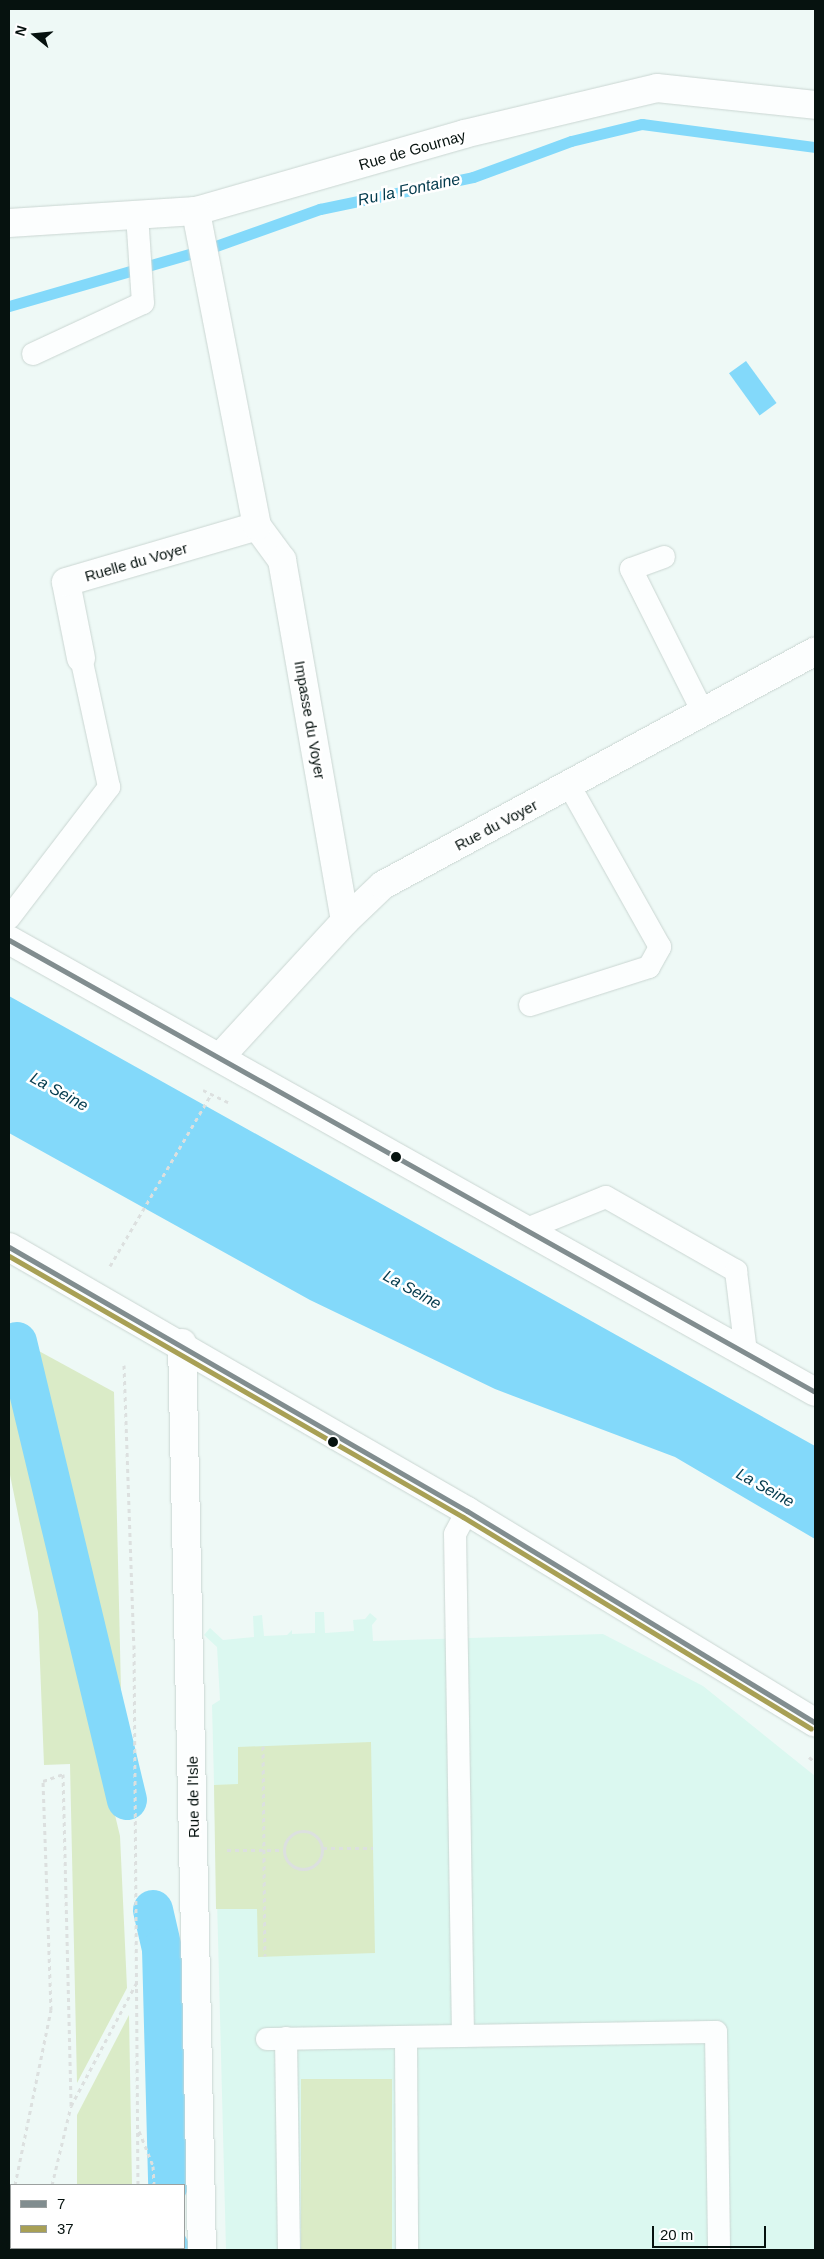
<!DOCTYPE html>
<html>
<head>
<meta charset="utf-8">
<style>
  body { margin:0 }
  #map { position:relative; width:824px; height:2259px; overflow:hidden; background:#eef9f6; font-family:Helvetica,sans-serif }
  div>[style] { position:absolute }
  [style*='--x'] { left:calc(var(--x)*1px); top:calc(var(--y)*1px); width:calc(var(--w)*1px); rotate:calc(var(--a)*1deg) }
  .built>* { inset:0; background:#dbf8f0 }
  .green>* { inset:0; background:#daebc7; transform-origin:0 0 }
  .water>* { inset:0; background:#83d9fa; transform-origin:0 0 }
  .stream>* { height:11px; margin:-5.5px; padding:0 5.5px; transform-origin:5.5px; border-radius:5.5px; background:#83d9fa }
  .canal>* { height:40px; margin:-20px; padding:0 20px; transform-origin:20px; border-radius:20px; background:#83d9fa }
  .path>* { height:3px; margin-top:-1.5px; transform-origin:0; background:repeating-linear-gradient(90deg,#dce0df 0 4px,transparent 0 8px) }
  .path>.ring { margin:-1.5px; padding:0; box-sizing:content-box; background:none; border:3px solid #dce0df; border-radius:50% }
  .roads { filter:drop-shadow(0 0 1px #cad6d2) drop-shadow(0 0 1px #cad6d2) }
  .lane>* { height:22px; margin:-11px; padding:0 11px; transform-origin:11px; border-radius:11px; background:#fcfefe }
  .street>* { height:28px; margin:-14px; padding:0 14px; transform-origin:14px; border-radius:14px; background:#fcfefe }
  .secondary>* { height:28px; margin:-14px; padding:0 14px; transform-origin:14px; border-radius:14px; background:#fcfefe }
  .bus-1>* { height:5px; margin:-2.5px; padding:0 2.5px; transform-origin:2.5px; border-radius:2.5px; background:#818d8f }
  .bus-2>* { height:5px; margin:-2.5px; padding:0 2.5px; transform-origin:2.5px; border-radius:2.5px; background:#a8a055 }
  .dots>* { width:14px; height:14px; translate:-50% -50%; box-sizing:border-box; border:2px solid #fff; border-radius:50% }
  span { translate:-50% -50%; white-space:nowrap; text-align:center; line-height:1.15; -webkit-text-stroke:5px #fff; paint-order:stroke }
  .street-label { font-size:15px; color:#06120f }
  .water-label { font-size:16px; color:#02394c; font-style:italic }
  .frame { position:absolute; inset:0; border:10px solid #06120f; pointer-events:none }
  .legend { position:absolute; left:10px; top:2184px; width:175px; height:65px; box-sizing:border-box; background:#fff; border:1px solid #9ba09f; margin:0; padding:6px 9px; list-style:none; font-size:15px; color:#06120f }
  .legend li { display:flex; align-items:center; gap:10px; height:25px }
  .legend b { width:25px; border:1px solid #9ba09f }
  .north { position:absolute; left:10px; top:10px; width:50px; height:50px; -webkit-text-stroke:4px #fff; paint-order:stroke; rotate:287deg; font-size:14px; font-weight:700; line-height:20px; text-align:center; color:#06120f }
  .north::after { content:''; display:block; margin:auto; width:18px; height:22px; background:#06120f; clip-path:polygon(50% 0,100% 100%,50% 72%,0 100%) }
  .scale { position:absolute; left:652px; top:2226px; width:114px; height:22px; box-sizing:border-box; border:2px solid #06120f; border-top:0; padding-left:6px; font-size:15px; line-height:18px; white-space:nowrap; color:#06120f; -webkit-text-stroke:4px #fff; paint-order:stroke }
</style>
</head>
<body>
<div id="map">
  <div class="built">
    <i style="clip-path:polygon(315px 1612px,324px 1612px,325px 1633px,354px 1631px,353px 1620px,365px 1619px,370px 1613px,377px 1619px,372px 1625px,373px 1641px,603px 1634px,703px 1686px,815px 1776px,815px 2250px,226px 2250px,212px 1705px,220px 1700px,217px 1647px,204px 1635px,210px 1628px,223px 1640px,254px 1637px,253px 1616px,262px 1615px,264px 1636px,287px 1635px,292px 1630px,292px 1634px,315px 1633px)"></i>
  </div>
  <div class="green">
    <i style="clip-path:polygon(37px 1350px,114px 1392px,122px 1733px)"></i>
    <i style="clip-path:polygon(9px 1370px,120px 1836px,127px 1988px,77px 2083px,70px 1764px,44px 1765px,38px 1612px,9px 1470px)"></i>
    <i style="clip-path:polygon(371px 1742px,375px 1953px,258px 1957px,257px 1909px,216px 1909px,214px 1785px,238px 1784px,238px 1747px)"></i>
    <i style="clip-path:polygon(129px 2015px,132px 2185px,77px 2185px,77px 2115px)"></i>
    <i style="left:301px;top:2079px;width:91px;height:171px"></i>
  </div>
  <div class="water">
    <i style="left:746px;top:361px;width:52px;height:21px;rotate:54deg"></i>
    <i style="clip-path:polygon(9px 996px,815px 1446px,815px 1539px,675px 1457px,495px 1389px,310px 1300px,9px 1133px)"></i>
  </div>
  <div class="stream">
    <i style="--x:9;--y:306;--w:212;--a:-16.1"></i>
    <i style="--x:213;--y:247;--w:114;--a:-19.6"></i>
    <i style="--x:320;--y:209;--w:156;--a:-11.8"></i>
    <i style="--x:473;--y:177;--w:104;--a:-20.2"></i>
    <i style="--x:571;--y:141;--w:73;--a:-13.5"></i>
    <i style="--x:642;--y:124;--w:175;--a:7.6"></i>
  </div>
  <div class="canal">
    <i style="--x:17;--y:1342;--w:471;--a:76.5"></i>
    <i style="--x:153;--y:1910;--w:40;--a:77"></i>
    <i style="--x:162;--y:1949;--w:236;--a:88.5"></i>
    <i style="--x:169;--y:2248;--w:2;--a:63"></i>
  </div>
  <div class="path">
    <i style="--x:203;--y:1090;--w:28;--a:26"></i>
    <i style="--x:110;--y:1266;--w:197;--a:-59.5"></i>
    <i style="--x:124;--y:1365;--w:280;--a:88"></i>
    <i style="--x:134;--y:1645;--w:540;--a:89.58"></i>
    <i style="--x:263;--y:1746;--w:210;--a:89.5"></i>
    <i style="--x:809;--y:1757;--w:8;--a:40"></i>
    <i class="ring" style="left:284px;top:1831px;width:35px;height:35px"></i>
    <i style="--x:323;--y:1848;--w:50;--a:0"></i>
    <i style="--x:227;--y:1850;--w:57;--a:0"></i>
    <i style="--x:139;--y:2131;--w:38;--a:68"></i>
    <i style="--x:153;--y:2166;--w:19;--a:87"></i>
    <i style="--x:15;--y:2185;--w:179;--a:-78.4"></i>
    <i style="--x:51;--y:2010;--w:229;--a:-92"></i>
    <i style="--x:43;--y:1781;--w:21;--a:-19"></i>
    <i style="--x:63;--y:1774;--w:332;--a:88.6"></i>
    <i style="--x:52;--y:2185;--w:81;--a:-76.5"></i>
    <i style="--x:71;--y:2106;--w:140;--a:-62"></i>
    <i style="--x:9;--y:2200;--w:2;--a:0"></i>
    <i style="--x:141;--y:2248;--w:2;--a:90"></i>
    <i style="--x:36;--y:2250;--w:2;--a:-90"></i>
  </div>
  <div class="roads">
    <div class="lane">
      <i style="--x:33;--y:354;--w:121;--a:-24.9"></i>
      <i style="--x:143;--y:303;--w:88;--a:-93.9"></i>
      <i style="--x:664;--y:557;--w:35;--a:160"></i>
      <i style="--x:631;--y:569;--w:160;--a:63.3"></i>
      <i style="--x:9;--y:918;--w:165;--a:-52.6"></i>
      <i style="--x:109;--y:787;--w:132;--a:-102.2"></i>
      <i style="--x:530;--y:1005;--w:125;--a:-17.7"></i>
      <i style="--x:649;--y:967;--w:23;--a:-61"></i>
      <i style="--x:660;--y:947;--w:186;--a:-119.3"></i>
      <i style="--x:527;--y:1229;--w:85;--a:-22.1"></i>
      <i style="--x:606;--y:1197;--w:150;--a:29.6"></i>
      <i style="--x:736;--y:1271;--w:83;--a:83"></i>
      <i style="--x:463;--y:2036;--w:502;--a:-90.91"></i>
      <i style="--x:455;--y:1534;--w:26;--a:-62"></i>
      <i style="--x:406;--y:2037;--w:213;--a:89.7"></i>
      <i style="--x:286;--y:2038;--w:212;--a:89.2"></i>
      <i style="--x:267;--y:2039;--w:449;--a:-0.9"></i>
      <i style="--x:716;--y:2032;--w:218;--a:89.2"></i>
    </div>
    <div class="street">
      <i style="--x:9;--y:223;--w:187;--a:-3.7"></i>
      <i style="--x:196;--y:211;--w:279;--a:-16"></i>
      <i style="--x:464;--y:134;--w:198;--a:-13.4"></i>
      <i style="--x:657;--y:88;--w:159;--a:6.1"></i>
      <i style="--x:257;--y:526;--w:42;--a:53.7"></i>
      <i style="--x:282;--y:560;--w:366;--a:80.1"></i>
      <i style="--x:81;--y:658;--w:77;--a:-101.2"></i>
      <i style="--x:66;--y:582;--w:199;--a:-16.3"></i>
      <i style="--x:257;--y:526;--w:321;--a:-101"></i>
      <i style="--x:221;--y:1056;--w:183;--a:-47.4"></i>
      <i style="--x:345;--y:921;--w:52;--a:-43.5"></i>
      <i style="--x:383;--y:885;--w:491;--a:-28.4"></i>
      <i style="--x:182;--y:1343;--w:907;--a:88.74"></i>
    </div>
    <div class="secondary">
      <i style="--x:9;--y:940;--w:924;--a:29.28"></i>
      <i style="--x:9;--y:1247;--w:529;--a:29.96"></i>
      <i style="--x:467;--y:1511;--w:407;--a:31.3"></i>
    </div>
  </div>
  <div class="bus-1">
    <i style="--x:9;--y:940;--w:924;--a:29.28"></i>
    <i style="--x:9;--y:1247;--w:529;--a:29.96"></i>
    <i style="--x:467;--y:1511;--w:407;--a:31.3"></i>
  </div>
  <div class="bus-2">
    <i style="--x:9;--y:1256;--w:524;--a:29.89"></i>
    <i style="--x:463;--y:1517;--w:407;--a:31.3"></i>
  </div>
  <div class="dots">
    <i style="left:396px;top:1157px;background:#06120f"></i>
    <i style="left:333px;top:1442px;background:#06120f"></i>
  </div>
  <div class="street-label">
    <span style="left:412px;top:150px;rotate:-16deg">Rue de Gournay</span>
    <span style="left:136px;top:562px;rotate:-16deg">Ruelle du Voyer</span>
    <span style="left:310px;top:720px;rotate:80deg">Impasse du Voyer</span>
    <span style="left:496px;top:825px;rotate:-28deg">Rue du Voyer</span>
    <span style="left:193px;top:1797px;rotate:-91deg">Rue de l'Isle</span>
  </div>
  <div class="water-label">
    <span style="left:409px;top:190px;rotate:-12deg">Ru la Fontaine</span>
    <span style="left:59px;top:1092px;rotate:29deg">La Seine</span>
    <span style="left:412px;top:1290px;rotate:29deg">La Seine</span>
    <span style="left:765px;top:1488px;rotate:29deg">La Seine</span>
  </div>
  <div class="frame"></div>
  <ul class="legend">
  <li><b style="height:6px;background:#818d8f"></b>7</li>
  <li><b style="height:6px;background:#a8a055"></b>37</li>
  </ul>
  <div class="north">N</div>
  <div class="scale">20 m</div>
</div>
</body>
</html>
